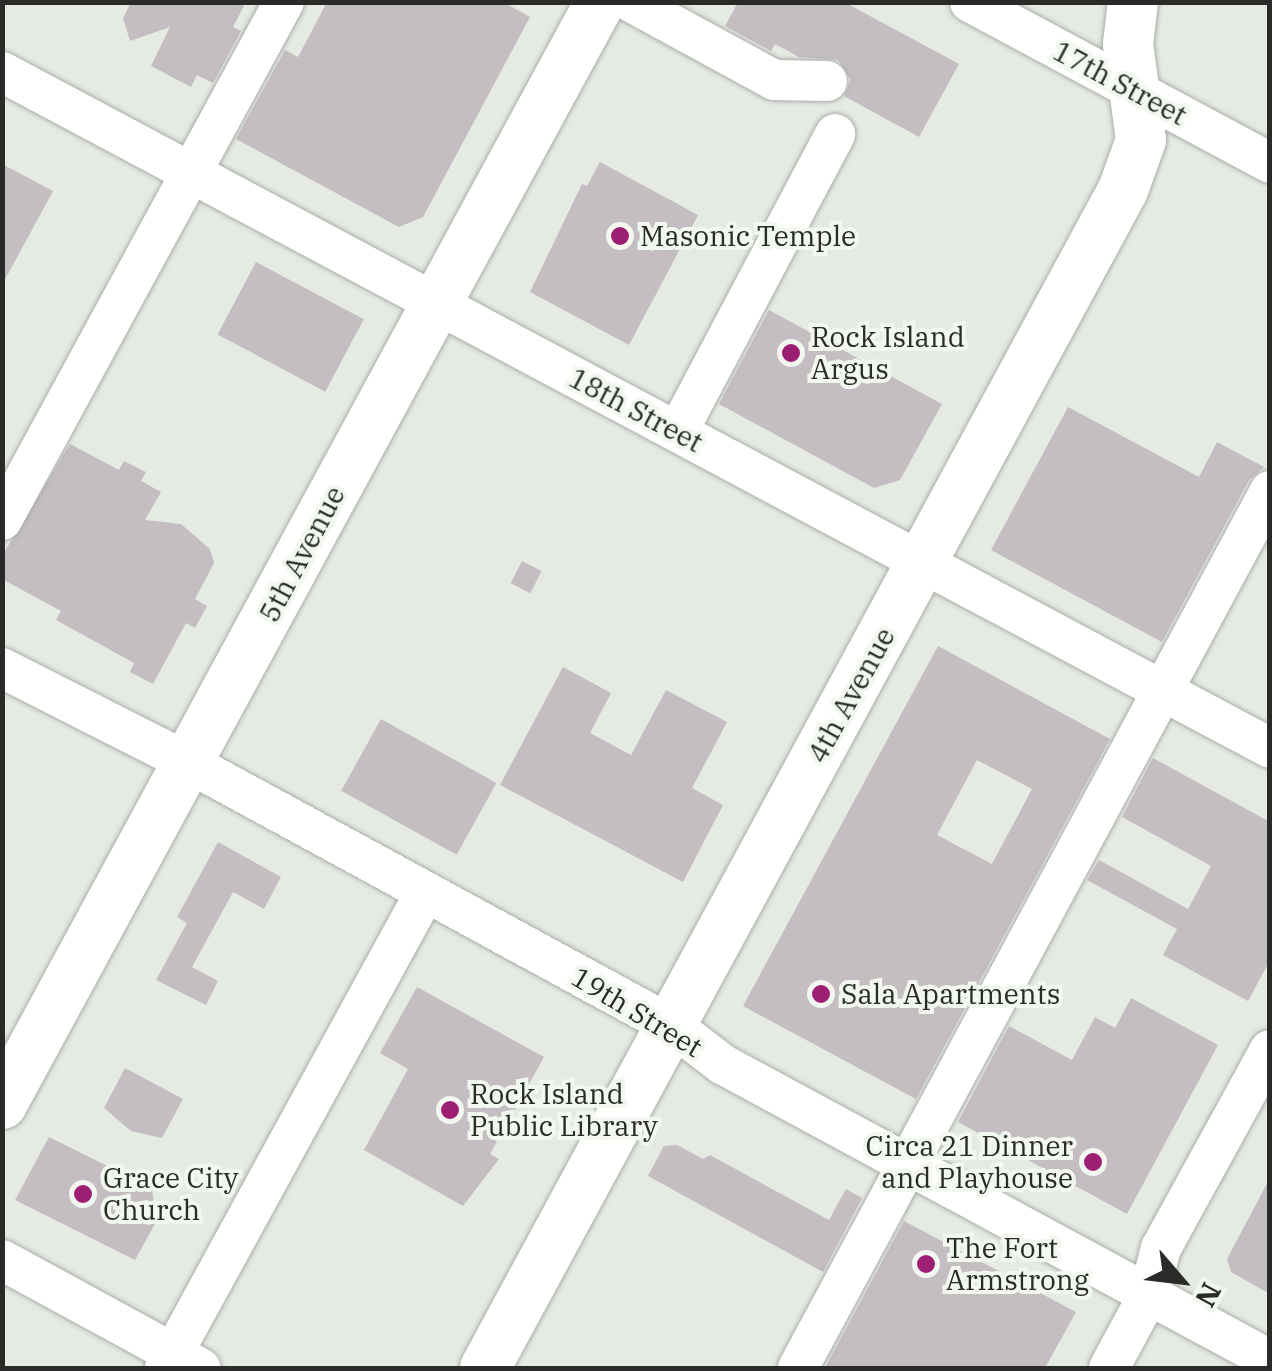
<!DOCTYPE html>
<html>
<head>
<meta charset="utf-8">
<style>
  body { margin:0 }
  #map { position:relative; width:1272px; height:1371px; overflow:hidden; background:#e5eae3; font-family:"IBM Plex Serif",serif }
  div>[style] { position:absolute }
  [style*='--x'] { left:calc(var(--x)*1px); top:calc(var(--y)*1px); width:calc(var(--w)*1px); rotate:calc(var(--a)*1deg) }
  .building>* { inset:0; background:#c4bdc1; transform-origin:0 0 }
  .roads { filter:drop-shadow(0 0 2px #aaaea8) drop-shadow(0 0 2px #aaaea8) }
  .minor>* { height:40px; margin:-20px; padding:0 20px; transform-origin:20px; border-radius:20px; background:#fff }
  .major>* { height:50px; margin:-25px; padding:0 25px; transform-origin:25px; border-radius:25px; background:#fff }
  .dots>* { width:28px; height:28px; translate:-50% -50%; box-sizing:border-box; border:5px solid #f2f7f0; border-radius:50% }
  span { translate:-50% -50%; white-space:nowrap; text-align:center; line-height:1.15; -webkit-text-stroke:8px #f2f7f0; paint-order:stroke }
  .street-label { font-size:28px; color:#2a2b29 }
  .poi-label { font-size:28px; color:#2a2b29 }
  .left { translate:0 -50%; text-align:left }
  .right { translate:-100% -50%; text-align:right }
  .frame { position:absolute; inset:0; border:5px solid #2a2b29; pointer-events:none }
  .north { position:absolute; left:1132px; top:1231px; width:100px; height:100px; -webkit-text-stroke:8px #f2f7f0; paint-order:stroke; rotate:118deg; font-size:28px; font-weight:700; line-height:40px; text-align:center; color:#2a2b29 }
  .north::after { content:''; display:block; margin:auto; width:35px; height:45px; background:#2a2b29; clip-path:polygon(50% 0,100% 100%,50% 72%,0 100%) }
</style>
</head>
<body>
<div id="map">
  <div class="building">
    <i style="clip-path:polygon(131px 2px,246px 2px,233px 27px,241px 31px,213px 83px,197px 75px,191px 87px,151px 66px,170px 27px,130px 41px,123px 18px)"></i>
    <i style="clip-path:polygon(327px 2px,503px 2px,530px 17px,423px 217px,399px 227px,236px 139px,285px 50px,298px 57px)"></i>
    <i style="clip-path:polygon(738px 2px,844px 2px,959px 64px,919px 137px,844px 96px,851px 80px,838px 60px,799px 57px,775px 44px,771px 51px,725px 26px)"></i>
    <i style="clip-path:polygon(600px 162px,698px 215px,629px 345px,530px 292px,582px 184px,587px 186px)"></i>
    <i style="clip-path:polygon(2px 164px,53px 191px,2px 285px)"></i>
    <i style="left:256px;top:262px;width:122px;height:82px;rotate:28deg"></i>
    <i style="clip-path:polygon(769px 310px,942px 404px,900px 480px,874px 488px,719px 404px)"></i>
    <i style="clip-path:polygon(1068px 407px,1199px 477px,1217px 442px,1264px 467px,1249px 480px,1162px 642px,991px 550px)"></i>
    <i style="clip-path:polygon(70px 444px,119px 470px,124px 461px,146px 472px,141px 481px,161px 492px,145px 520px,181px 524px,210px 549px,214px 563px,195px 599px,207px 606px,195px 628px,186px 623px,153px 684px,130px 672px,134px 663px,56px 620px,61px 611px,2px 579px,2px 556px)"></i>
    <i style="left:522px;top:561px;width:22px;height:25px;rotate:27deg"></i>
    <i style="clip-path:polygon(evenodd,938px 646px,1110px 739px,916px 1099px,743px 1006px,938px 646px,977px 760px,1032px 789px,992px 864px,937px 835px,977px 760px)"></i>
    <i style="clip-path:polygon(563px 667px,611px 693px,590px 733px,631px 755px,666px 690px,727px 722px,692px 788px,723px 805px,683px 882px,500px 785px)"></i>
    <i style="left:381px;top:719px;width:132px;height:82px;rotate:29deg"></i>
    <i style="clip-path:polygon(1153px 758px,1270px 822px,1270px 960px,1248px 1001px,1163px 955px,1177px 929px,1087px 880px,1099px 860px,1188px 909px,1211px 866px,1122px 817px)"></i>
    <i style="clip-path:polygon(218px 842px,281px 877px,264px 909px,233px 892px,192px 967px,218px 981px,206px 1005px,156px 980px,187px 923px,177px 917px)"></i>
    <i style="clip-path:polygon(417px 987px,544px 1057px,490px 1154px,499px 1159px,463px 1206px,364px 1150px,408px 1069px,380px 1053px)"></i>
    <i style="clip-path:polygon(1131px 998px,1218px 1045px,1127px 1214px,958px 1122px,1009px 1026px,1072px 1060px,1095px 1017px,1115px 1028px)"></i>
    <i style="clip-path:polygon(125px 1068px,183px 1099px,162px 1138px,131px 1131px,104px 1108px)"></i>
    <i style="clip-path:polygon(49px 1137px,152px 1188px,156px 1222px,135px 1260px,15px 1200px)"></i>
    <i style="clip-path:polygon(677px 1145px,703px 1159px,710px 1155px,829px 1220px,846px 1189px,862px 1198px,823px 1272px,648px 1176px,664px 1146px)"></i>
    <i style="clip-path:polygon(1270px 1178px,1270px 1294px,1231px 1272px,1227px 1259px)"></i>
    <i style="clip-path:polygon(904px 1221px,1076px 1312px,1045px 1368px,826px 1366px)"></i>
  </div>
  <div class="roads">
    <div class="minor">
      <i style="--x:631;--y:2;--w:163;--a:28.6"></i>
      <i style="--x:774;--y:80;--w:53;--a:1.1"></i>
      <i style="--x:970;--y:2;--w:340;--a:28.2"></i>
      <i style="--x:2;--y:72;--w:1437;--a:28.06"></i>
      <i style="--x:678;--y:431;--w:336;--a:-62.1"></i>
      <i style="--x:2;--y:520;--w:590;--a:-61.44"></i>
      <i style="--x:2;--y:668;--w:210;--a:26.9"></i>
      <i style="--x:189;--y:763;--w:552;--a:28.56"></i>
      <i style="--x:674;--y:1027;--w:61;--a:37.6"></i>
      <i style="--x:722;--y:1064;--w:623;--a:28.38"></i>
      <i style="--x:2;--y:1260;--w:226;--a:28.6"></i>
      <i style="--x:165;--y:1368;--w:542;--a:-61.31"></i>
      <i style="--x:798;--y:1368;--w:996;--a:-61.71"></i>
      <i style="--x:1109;--y:1368;--w:84;--a:-61.6"></i>
      <i style="--x:1149;--y:1294;--w:48;--a:-75.4"></i>
      <i style="--x:1161;--y:1248;--w:226;--a:-61.2"></i>
    </div>
    <div class="major">
      <i style="--x:2;--y:1104;--w:1254;--a:-61.51"></i>
      <i style="--x:485;--y:1368;--w:1340;--a:-61.56"></i>
      <i style="--x:1123;--y:190;--w:53;--a:-70.2"></i>
      <i style="--x:1141;--y:140;--w:97;--a:-97.7"></i>
      <i style="--x:1128;--y:44;--w:42;--a:-83.2"></i>
    </div>
  </div>
  <div class="dots">
    <i style="left:620px;top:236px;background:#9d1f74"></i>
    <i style="left:791px;top:353px;background:#9d1f74"></i>
    <i style="left:821px;top:994px;background:#9d1f74"></i>
    <i style="left:450px;top:1110px;background:#9d1f74"></i>
    <i style="left:1093px;top:1162px;background:#9d1f74"></i>
    <i style="left:83px;top:1194px;background:#9d1f74"></i>
    <i style="left:926px;top:1264px;background:#9d1f74"></i>
  </div>
  <div class="street-label">
    <span style="left:1120px;top:83px;rotate:28deg">17th Street</span>
    <span style="left:636px;top:410px;rotate:28deg">18th Street</span>
    <span style="left:302px;top:554px;rotate:-62deg">5th Avenue</span>
    <span style="left:851px;top:695px;rotate:-61deg">4th Avenue</span>
    <span style="left:637px;top:1012px;rotate:31deg">19th Street</span>
  </div>
  <div class="poi-label">
    <span class="left" style="left:640px;top:236px">Masonic Temple</span>
    <span class="left" style="left:811px;top:353px">Rock Island<br>Argus</span>
    <span class="left" style="left:841px;top:994px">Sala Apartments</span>
    <span class="left" style="left:470px;top:1110px">Rock Island<br>Public Library</span>
    <span class="right" style="left:1073px;top:1162px">Circa 21 Dinner<br>and Playhouse</span>
    <span class="left" style="left:103px;top:1194px">Grace City<br>Church</span>
    <span class="left" style="left:946px;top:1264px">The Fort<br>Armstrong</span>
  </div>
  <div class="frame"></div>
  <div class="north">N</div>
</div>
</body>
</html>
